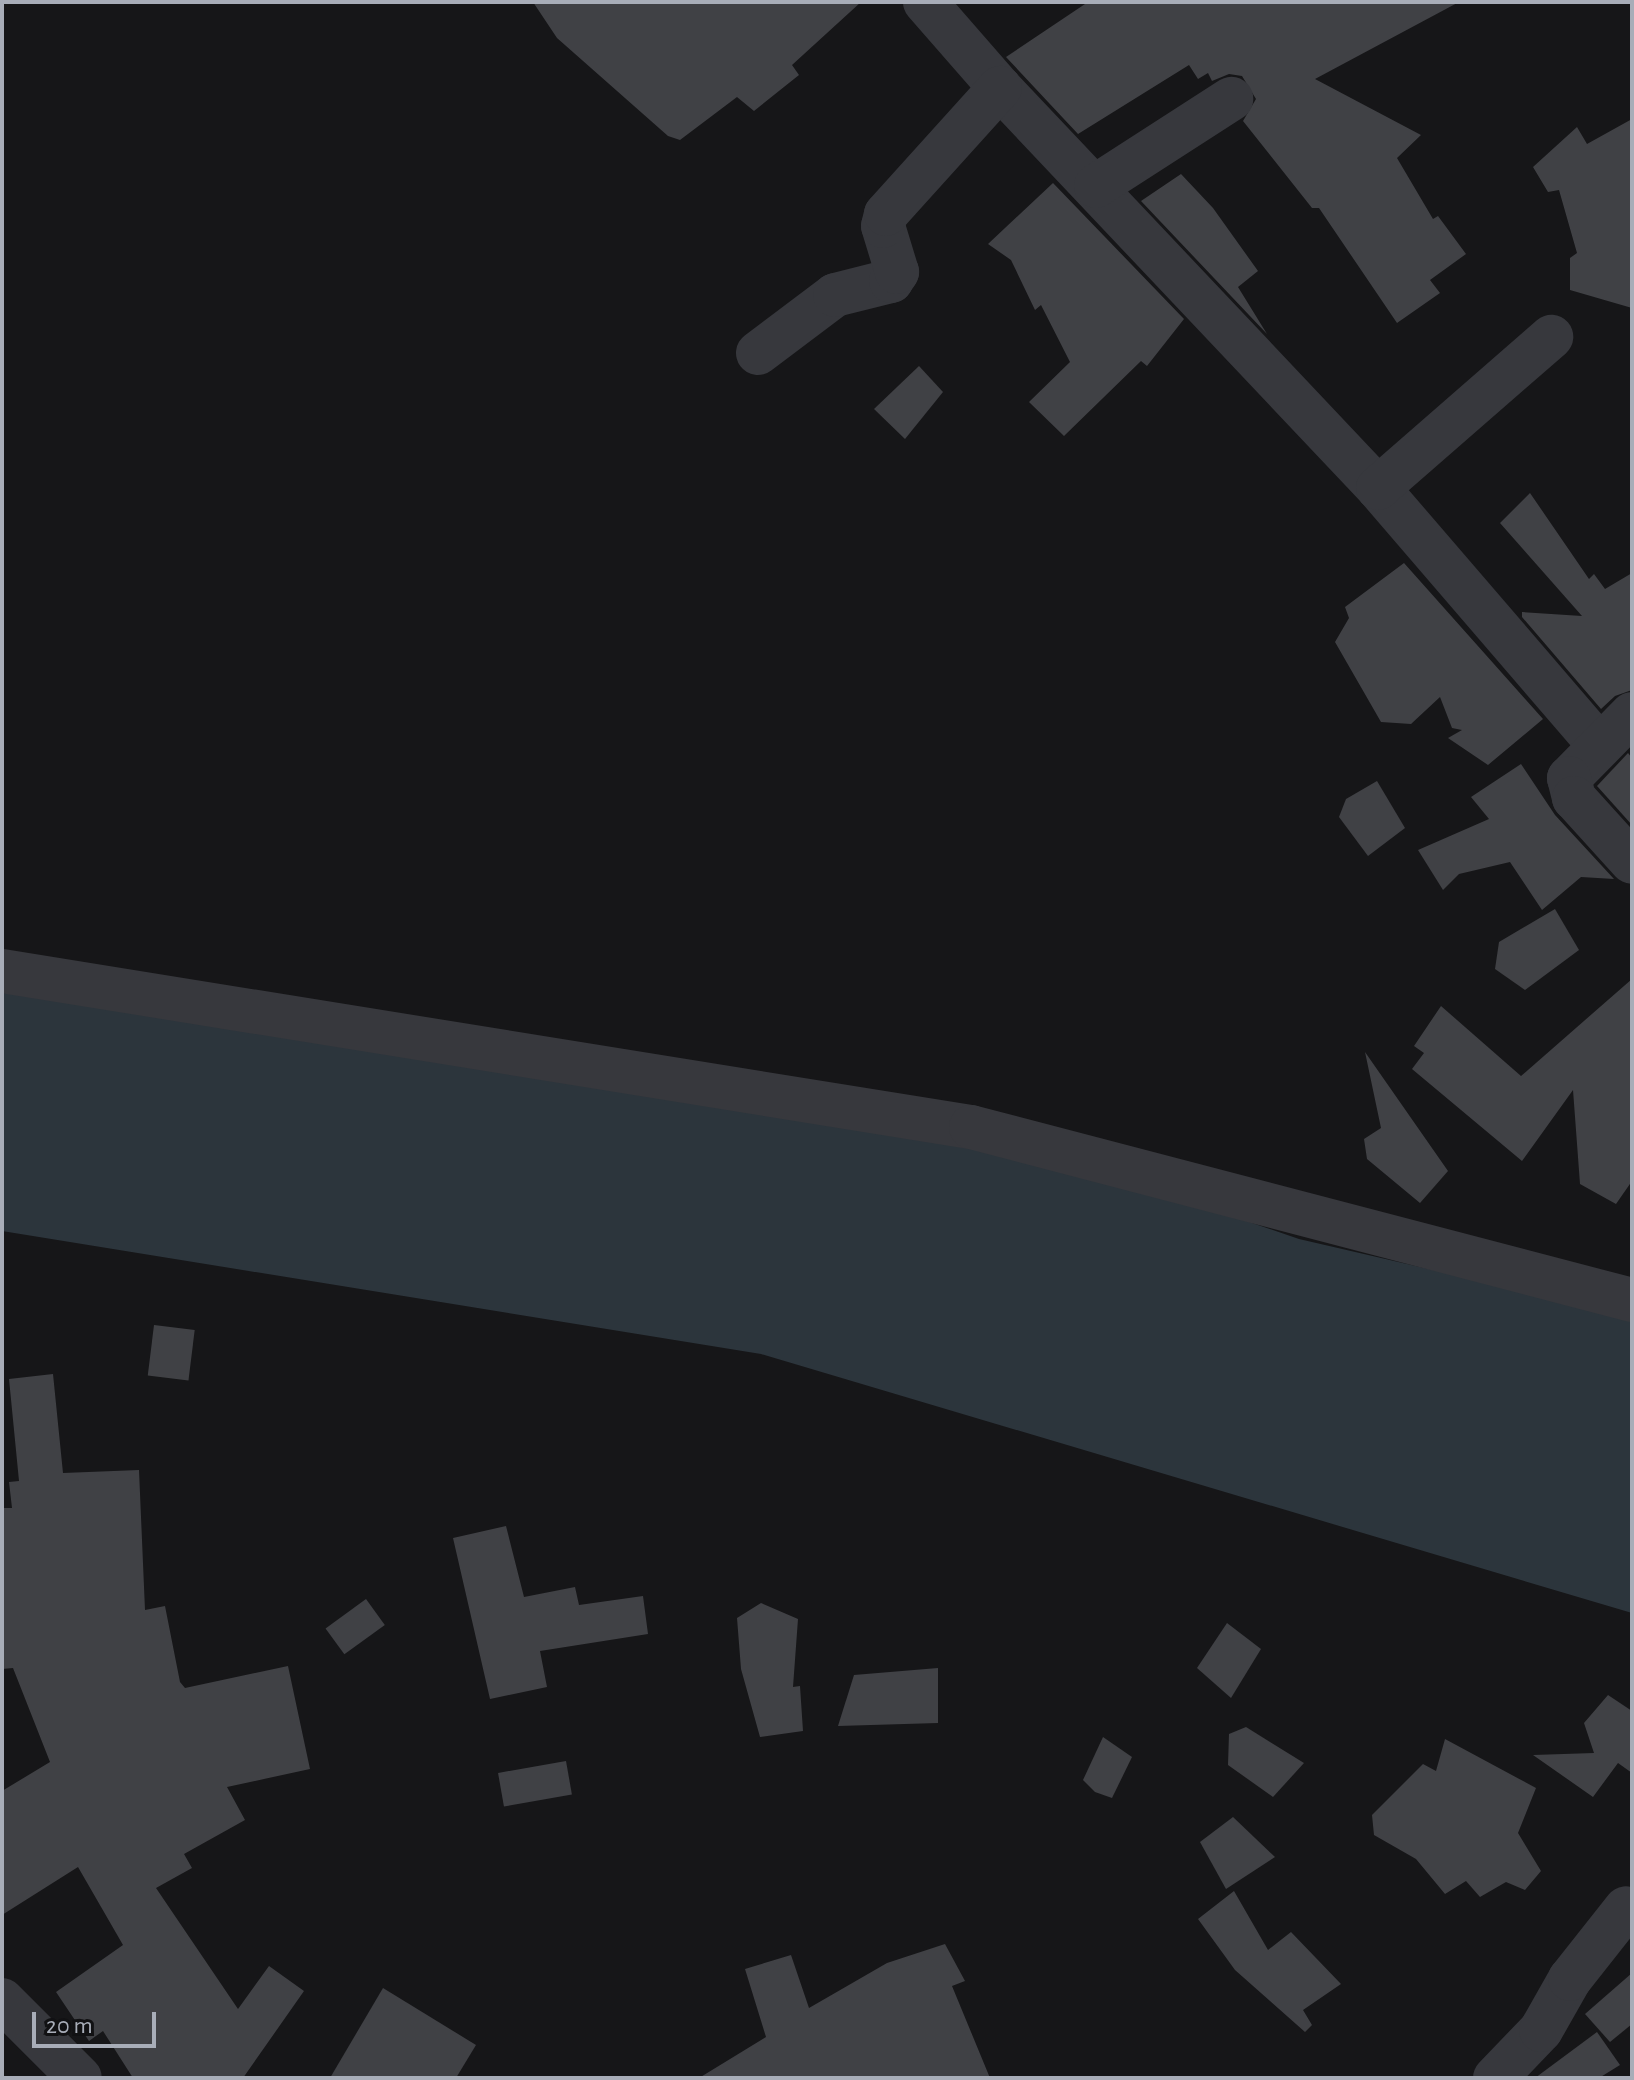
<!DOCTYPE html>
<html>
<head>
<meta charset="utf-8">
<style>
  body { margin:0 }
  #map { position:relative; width:1634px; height:2080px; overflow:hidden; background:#161618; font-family:"Alegreya Sans",sans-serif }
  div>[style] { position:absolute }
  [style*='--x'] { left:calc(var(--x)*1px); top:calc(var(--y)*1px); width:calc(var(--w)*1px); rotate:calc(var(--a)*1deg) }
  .water>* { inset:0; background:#2c353c }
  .building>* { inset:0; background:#404145; transform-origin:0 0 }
  .street>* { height:44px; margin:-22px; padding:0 22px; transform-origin:22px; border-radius:22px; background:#37383d }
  span { translate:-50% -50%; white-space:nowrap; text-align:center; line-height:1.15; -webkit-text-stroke:6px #111113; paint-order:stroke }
  .frame { position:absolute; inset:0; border:4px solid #a8adb8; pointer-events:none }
  .scale { position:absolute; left:32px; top:2012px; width:124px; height:36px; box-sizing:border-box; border:4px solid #a8adb8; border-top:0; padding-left:10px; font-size:24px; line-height:28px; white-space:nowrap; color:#a8adb8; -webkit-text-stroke:6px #111113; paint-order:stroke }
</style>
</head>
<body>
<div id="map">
  <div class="water">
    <i style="clip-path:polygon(2px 993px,43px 995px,1085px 1166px,1299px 1239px,1632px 1316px,1632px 1613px,761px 1354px,2px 1231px)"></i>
  </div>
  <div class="building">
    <i style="clip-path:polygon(533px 2px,861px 2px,792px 65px,799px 75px,754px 111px,737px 97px,680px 140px,668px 136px,557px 38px)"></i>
    <i style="clip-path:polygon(1088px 2px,1459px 2px,1315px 79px,1421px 135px,1397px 158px,1433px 219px,1438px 216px,1466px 254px,1430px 280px,1440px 293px,1397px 323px,1319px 208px,1312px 208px,1243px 121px,1256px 99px,1242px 76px,1229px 74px,1212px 81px,1208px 73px,1198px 79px,1189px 65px,1078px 134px,1006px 57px)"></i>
    <i style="clip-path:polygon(1632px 119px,1632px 308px,1570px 290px,1570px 258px,1577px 253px,1559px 190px,1548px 192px,1533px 167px,1577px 127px,1587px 144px)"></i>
    <i style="clip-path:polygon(1181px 174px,1213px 208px,1258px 271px,1238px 287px,1267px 334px,1141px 201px)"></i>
    <i style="clip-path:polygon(1053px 183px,1184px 319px,1147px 366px,1141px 361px,1064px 436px,1029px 402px,1070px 362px,1041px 305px,1035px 310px,1011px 260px,988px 244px)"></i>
    <i style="clip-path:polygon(919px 366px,943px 392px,905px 439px,874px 409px)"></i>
    <i style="clip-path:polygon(1530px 493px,1589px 579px,1594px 574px,1605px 589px,1632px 573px,1632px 690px,1615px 696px,1601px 709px,1522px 617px,1522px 612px,1582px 616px,1500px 523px)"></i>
    <i style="clip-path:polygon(1404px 563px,1543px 719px,1488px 765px,1448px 738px,1462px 730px,1452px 728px,1440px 697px,1411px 724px,1381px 722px,1335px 642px,1349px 618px,1345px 607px)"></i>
    <i style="clip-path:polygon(1628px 753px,1632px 758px,1632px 825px,1597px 786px)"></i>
    <i style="clip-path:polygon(1521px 764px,1555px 815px,1614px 879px,1581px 877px,1542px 910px,1510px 862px,1459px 874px,1443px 890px,1418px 850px,1489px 819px,1471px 797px)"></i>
    <i style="clip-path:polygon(1377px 781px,1405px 828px,1368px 856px,1339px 817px,1346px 799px)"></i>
    <i style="clip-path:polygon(1555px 909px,1579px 950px,1525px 990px,1495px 969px,1499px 942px)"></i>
    <i style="clip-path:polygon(1632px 979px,1632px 1181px,1616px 1204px,1580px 1184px,1573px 1090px,1522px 1161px,1412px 1069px,1424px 1053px,1414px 1046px,1441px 1006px,1521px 1076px)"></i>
    <i style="clip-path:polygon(1365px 1052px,1448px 1171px,1420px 1203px,1367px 1159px,1364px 1139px,1381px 1128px)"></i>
    <i style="left:154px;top:1325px;width:41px;height:51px;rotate:7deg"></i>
    <i style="clip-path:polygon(53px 1374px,63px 1473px,139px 1470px,145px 1610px,165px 1606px,180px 1682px,185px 1688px,288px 1666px,310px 1769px,227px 1787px,245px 1820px,184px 1854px,192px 1868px,156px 1888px,238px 2009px,269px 1966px,304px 1991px,243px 2078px,133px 2078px,103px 2031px,89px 2041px,56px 1992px,123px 1945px,78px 1867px,2px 1915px,2px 1791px,50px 1762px,13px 1668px,2px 1669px,2px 1508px,12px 1508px,9px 1482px,19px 1481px,9px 1379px)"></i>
    <i style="clip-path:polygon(506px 1526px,524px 1597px,575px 1587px,579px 1605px,643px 1596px,648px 1634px,540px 1651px,547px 1687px,490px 1699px,453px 1538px)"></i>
    <i style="left:366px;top:1599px;width:32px;height:50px;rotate:54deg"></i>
    <i style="clip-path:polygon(761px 1603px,798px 1619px,793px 1687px,800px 1686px,803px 1731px,760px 1737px,741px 1669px,737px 1618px)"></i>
    <i style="clip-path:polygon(1227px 1623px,1261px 1649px,1231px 1698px,1197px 1668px)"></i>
    <i style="clip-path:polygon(938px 1668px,938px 1723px,838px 1726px,854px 1675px)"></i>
    <i style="clip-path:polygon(1608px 1695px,1632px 1711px,1632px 1773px,1618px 1763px,1593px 1797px,1533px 1755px,1594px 1753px,1584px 1723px)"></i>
    <i style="clip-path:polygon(1246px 1727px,1304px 1763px,1273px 1797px,1228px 1765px,1229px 1734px)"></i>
    <i style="clip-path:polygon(1103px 1737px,1132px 1757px,1112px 1798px,1095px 1792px,1083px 1780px)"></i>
    <i style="clip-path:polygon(1445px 1739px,1536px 1788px,1518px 1833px,1541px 1871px,1525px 1890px,1506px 1882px,1480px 1897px,1466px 1881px,1445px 1894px,1416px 1859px,1374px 1835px,1372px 1815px,1423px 1764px,1436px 1771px)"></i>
    <i style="left:566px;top:1761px;width:34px;height:69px;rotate:80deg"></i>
    <i style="clip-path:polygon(1233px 1817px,1275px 1857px,1226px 1889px,1200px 1842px)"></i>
    <i style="clip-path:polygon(1234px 1891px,1268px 1950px,1291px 1932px,1341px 1984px,1303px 2010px,1312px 2025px,1305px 2032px,1235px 1970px,1198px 1919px)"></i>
    <i style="clip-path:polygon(945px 1944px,965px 1981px,952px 1986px,990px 2078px,699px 2078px,766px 2037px,745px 1969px,791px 1955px,809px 2008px,887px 1963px)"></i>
    <i style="clip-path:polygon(1632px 1973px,1632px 2024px,1610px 2042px,1585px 2014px)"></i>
    <i style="clip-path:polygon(383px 1988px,476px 2045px,456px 2078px,330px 2078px)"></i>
    <i style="clip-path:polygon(1597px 2032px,1620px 2065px,1599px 2078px,1535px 2078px)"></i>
  </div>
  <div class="street">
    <i style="--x:925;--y:2;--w:114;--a:48.9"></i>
    <i style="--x:1000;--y:88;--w:550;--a:46.62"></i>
    <i style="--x:1378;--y:488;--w:339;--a:49.3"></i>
    <i style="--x:1096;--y:186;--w:161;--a:-32.8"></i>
    <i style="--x:758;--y:353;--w:96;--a:-37"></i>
    <i style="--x:835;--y:295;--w:58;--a:-14"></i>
    <i style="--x:891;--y:281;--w:11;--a:-56"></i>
    <i style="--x:897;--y:272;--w:48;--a:-106.9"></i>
    <i style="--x:883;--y:226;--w:12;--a:-76"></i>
    <i style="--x:886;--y:214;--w:170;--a:-47.9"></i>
    <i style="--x:1378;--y:488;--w:230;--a:-41.1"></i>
    <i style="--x:1632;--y:714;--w:90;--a:134.5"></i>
    <i style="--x:1569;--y:778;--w:21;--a:76"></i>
    <i style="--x:1574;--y:798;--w:86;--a:47.8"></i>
    <i style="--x:2;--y:971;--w:981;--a:9.15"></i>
    <i style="--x:971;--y:1127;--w:683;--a:14.67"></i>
    <i style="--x:2;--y:2000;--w:110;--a:45"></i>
    <i style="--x:1495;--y:2078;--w:66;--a:-46.2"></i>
    <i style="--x:1541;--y:2030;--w:59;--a:-60.4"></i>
    <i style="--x:1570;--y:1979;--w:90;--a:-51.7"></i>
  </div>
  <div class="frame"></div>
  <div class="scale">20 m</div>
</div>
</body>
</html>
